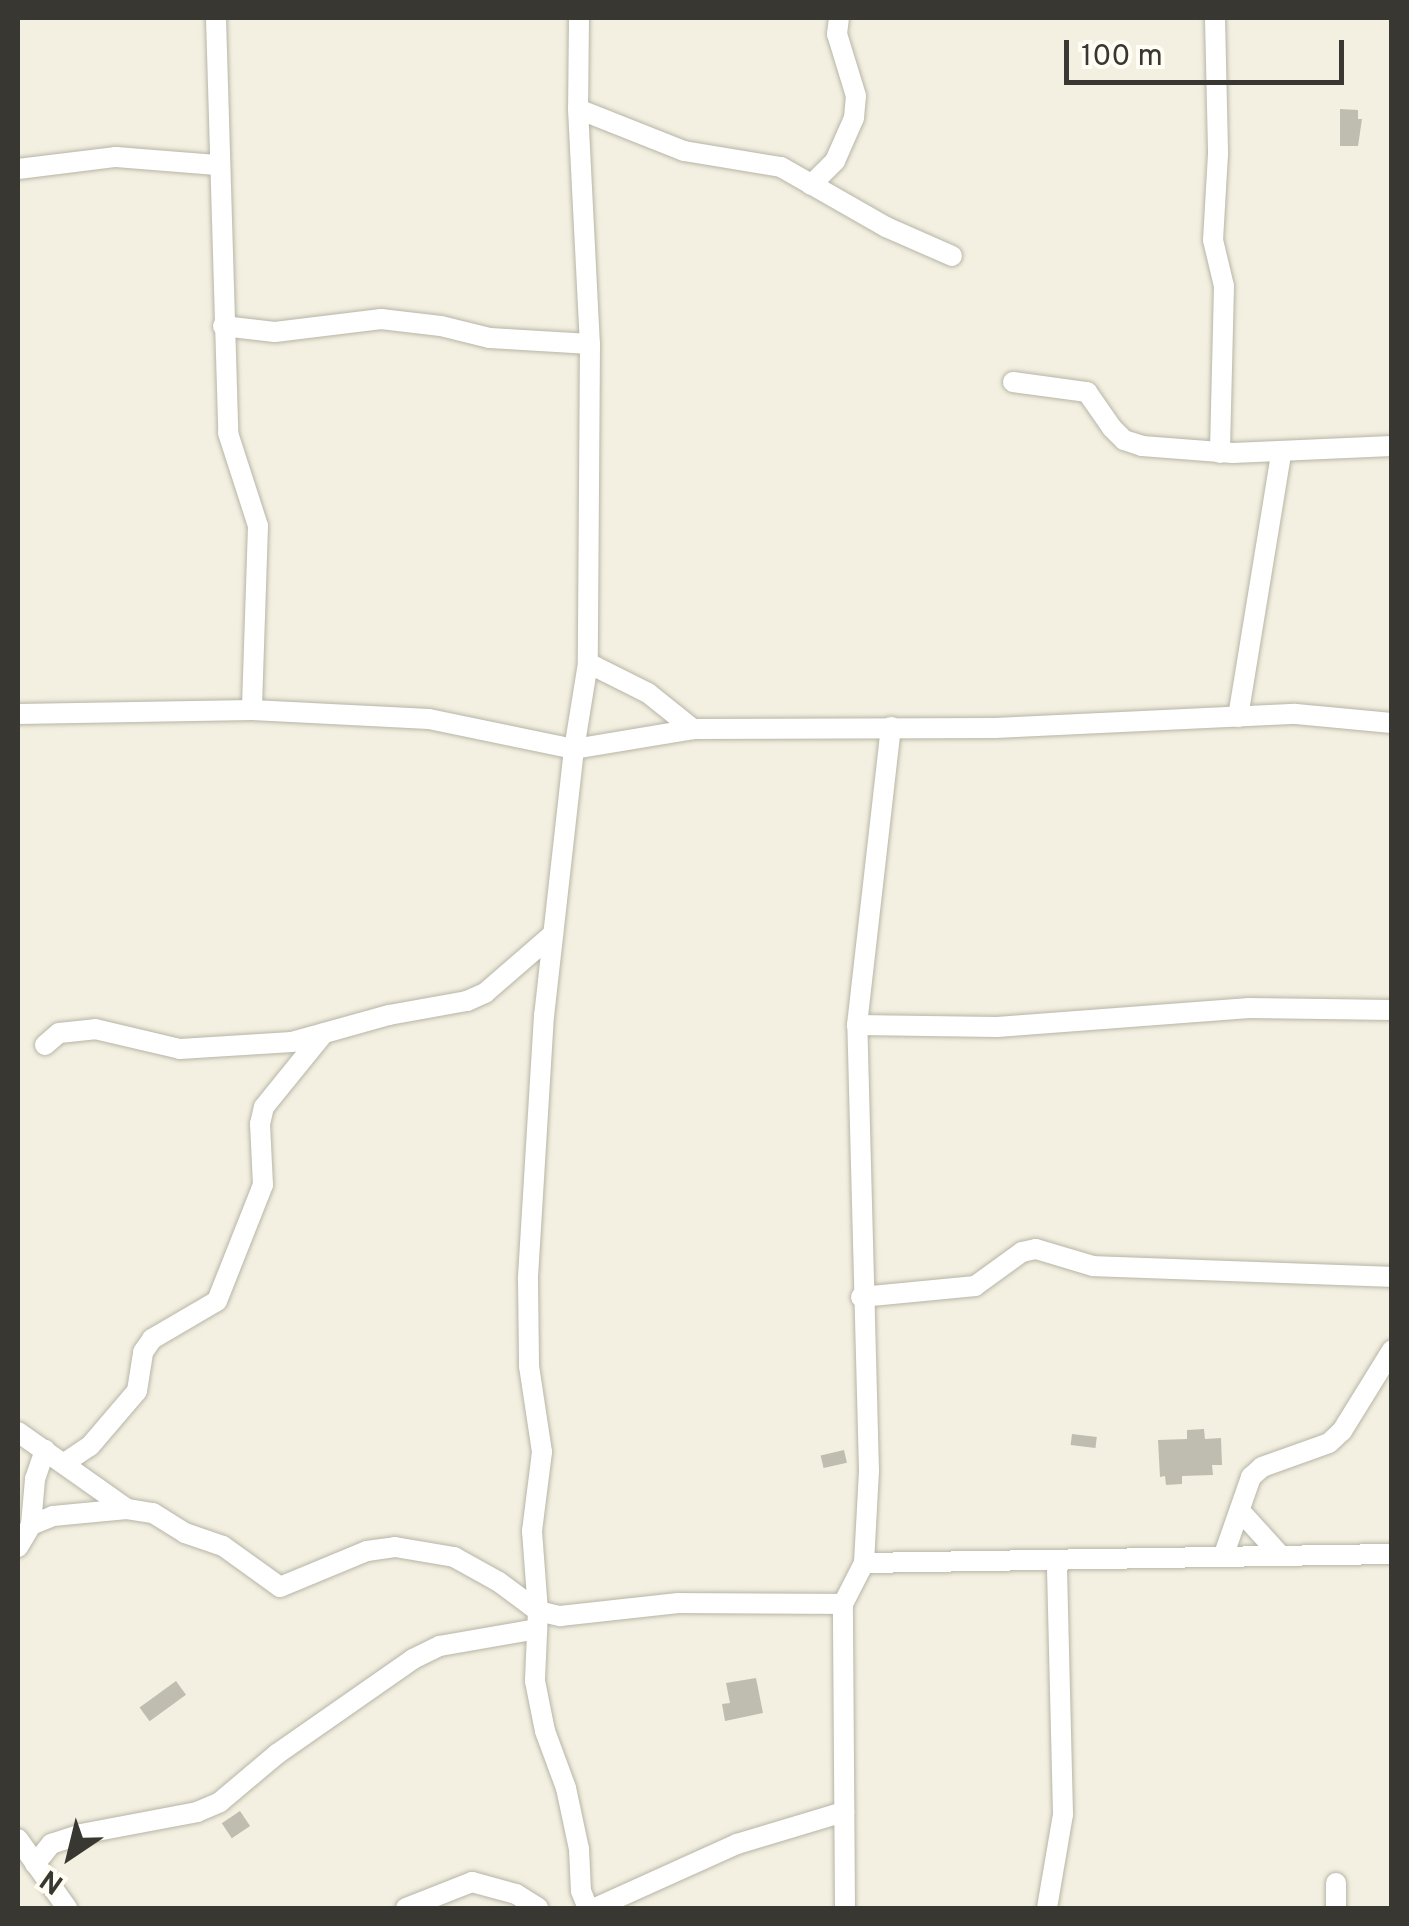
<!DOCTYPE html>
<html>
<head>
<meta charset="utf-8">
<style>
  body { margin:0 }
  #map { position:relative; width:1409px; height:1926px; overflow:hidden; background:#f3f0e1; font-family:Overpass,sans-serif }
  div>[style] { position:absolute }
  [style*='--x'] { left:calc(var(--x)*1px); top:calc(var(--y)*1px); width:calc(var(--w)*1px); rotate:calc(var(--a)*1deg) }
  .building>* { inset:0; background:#bfbdaf; transform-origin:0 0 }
  .roads { filter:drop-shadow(0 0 2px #b7b5a7) drop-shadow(0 0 2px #b7b5a7) }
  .street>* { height:20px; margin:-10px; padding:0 10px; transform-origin:10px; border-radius:10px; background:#fff }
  span { translate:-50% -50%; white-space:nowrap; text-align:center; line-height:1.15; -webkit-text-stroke:8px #fffdf4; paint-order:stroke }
  .frame { position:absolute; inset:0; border:20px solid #383732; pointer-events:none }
  .north { position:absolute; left:20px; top:1806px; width:100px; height:100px; -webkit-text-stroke:8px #fffdf4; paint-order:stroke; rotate:215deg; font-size:28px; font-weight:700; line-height:40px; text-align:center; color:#383732 }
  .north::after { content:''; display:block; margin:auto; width:35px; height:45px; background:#383732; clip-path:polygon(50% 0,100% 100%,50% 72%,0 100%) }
  .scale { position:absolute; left:1064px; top:40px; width:280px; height:45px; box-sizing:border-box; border:5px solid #383732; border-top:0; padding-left:12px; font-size:30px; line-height:35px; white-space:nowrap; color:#383732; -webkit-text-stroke:8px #fffdf4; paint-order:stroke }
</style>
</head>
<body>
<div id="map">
  <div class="building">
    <i style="clip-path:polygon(1340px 109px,1358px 110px,1358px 119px,1362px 119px,1358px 146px,1340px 146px)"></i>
    <i style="clip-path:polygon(1204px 1429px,1205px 1439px,1221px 1438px,1222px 1465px,1212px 1465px,1213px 1475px,1182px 1476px,1182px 1484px,1166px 1485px,1165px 1476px,1160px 1477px,1158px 1440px,1187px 1439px,1187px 1430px)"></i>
    <i style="left:1072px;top:1434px;width:25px;height:11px;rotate:7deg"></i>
    <i style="left:844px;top:1450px;width:13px;height:24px;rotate:77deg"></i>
    <i style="clip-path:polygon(756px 1678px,763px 1713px,725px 1721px,722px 1704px,730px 1703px,726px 1683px)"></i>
    <i style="left:176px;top:1681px;width:17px;height:45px;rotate:54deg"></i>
    <i style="left:240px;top:1811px;width:18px;height:22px;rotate:56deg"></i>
  </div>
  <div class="roads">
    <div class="street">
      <i style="--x:216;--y:18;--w:415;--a:88.3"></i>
      <i style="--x:228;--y:433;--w:98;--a:72.1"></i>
      <i style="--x:258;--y:526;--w:184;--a:91.9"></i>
      <i style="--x:579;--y:18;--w:91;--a:90.6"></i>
      <i style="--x:578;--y:109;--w:235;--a:87.1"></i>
      <i style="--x:590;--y:344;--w:319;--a:90.4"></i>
      <i style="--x:588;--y:663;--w:87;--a:99.2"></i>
      <i style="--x:574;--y:749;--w:268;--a:96.4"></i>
      <i style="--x:544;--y:1015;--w:265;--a:93.5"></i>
      <i style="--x:528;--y:1280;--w:86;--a:89.3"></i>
      <i style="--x:529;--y:1366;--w:87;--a:81.4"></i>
      <i style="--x:542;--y:1452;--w:80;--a:97.2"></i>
      <i style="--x:532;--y:1531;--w:80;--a:85.7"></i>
      <i style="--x:538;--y:1611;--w:70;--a:92.5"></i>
      <i style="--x:535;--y:1681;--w:51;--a:78.7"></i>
      <i style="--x:545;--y:1731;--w:61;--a:69.8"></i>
      <i style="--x:566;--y:1788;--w:62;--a:78"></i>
      <i style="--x:579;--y:1849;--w:42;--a:87.3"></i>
      <i style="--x:581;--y:1891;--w:18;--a:68"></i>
      <i style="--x:1215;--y:18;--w:136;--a:88.7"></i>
      <i style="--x:1218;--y:154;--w:86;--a:93.3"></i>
      <i style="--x:1213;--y:240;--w:47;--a:76.6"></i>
      <i style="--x:1224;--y:286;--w:167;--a:91.4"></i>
      <i style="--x:578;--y:109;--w:114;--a:21.6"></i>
      <i style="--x:684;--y:151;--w:98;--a:9.4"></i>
      <i style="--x:781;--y:167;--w:121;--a:29.7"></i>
      <i style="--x:886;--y:227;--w:72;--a:23.7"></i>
      <i style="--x:18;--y:169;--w:99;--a:-7"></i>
      <i style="--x:116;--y:157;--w:101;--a:4.5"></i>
      <i style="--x:811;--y:185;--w:34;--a:-45"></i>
      <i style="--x:835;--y:161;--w:47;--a:-66.2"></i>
      <i style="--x:854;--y:118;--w:22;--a:-85"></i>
      <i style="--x:856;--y:96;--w:65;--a:-107"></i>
      <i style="--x:837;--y:34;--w:16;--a:-83"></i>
      <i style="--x:223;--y:326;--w:52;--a:6.6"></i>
      <i style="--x:275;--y:332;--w:107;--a:-7"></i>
      <i style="--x:381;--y:319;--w:60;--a:6.7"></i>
      <i style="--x:441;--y:326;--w:50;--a:13.8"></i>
      <i style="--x:490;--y:338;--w:100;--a:3.4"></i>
      <i style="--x:1013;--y:382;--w:75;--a:7.7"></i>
      <i style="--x:1087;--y:392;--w:44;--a:55.2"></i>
      <i style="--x:1112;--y:428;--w:17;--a:45"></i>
      <i style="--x:1124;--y:440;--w:19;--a:18"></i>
      <i style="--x:1142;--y:446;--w:91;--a:4.4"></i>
      <i style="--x:1233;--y:453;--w:159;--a:-2.5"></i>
      <i style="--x:588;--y:663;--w:67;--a:26.6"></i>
      <i style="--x:648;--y:693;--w:58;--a:38.7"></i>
      <i style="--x:18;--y:714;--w:234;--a:-1"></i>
      <i style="--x:252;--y:710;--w:177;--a:2.9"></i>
      <i style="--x:429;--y:719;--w:148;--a:11.7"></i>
      <i style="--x:574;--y:749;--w:121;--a:-9.5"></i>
      <i style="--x:693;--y:729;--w:302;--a:-0.2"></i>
      <i style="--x:995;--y:728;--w:301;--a:-2.7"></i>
      <i style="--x:1296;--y:714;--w:96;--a:5.4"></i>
      <i style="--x:1238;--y:717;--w:267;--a:-80.7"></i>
      <i style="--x:857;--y:1025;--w:140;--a:0.8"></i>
      <i style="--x:997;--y:1027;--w:253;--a:-4.3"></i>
      <i style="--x:1249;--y:1008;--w:143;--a:0.8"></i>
      <i style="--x:45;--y:1045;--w:18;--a:-41"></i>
      <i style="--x:59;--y:1033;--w:36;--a:-6"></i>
      <i style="--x:95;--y:1029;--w:87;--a:13.2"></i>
      <i style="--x:180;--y:1049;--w:112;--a:-3.6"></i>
      <i style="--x:292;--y:1042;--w:101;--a:-15.6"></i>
      <i style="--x:389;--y:1015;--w:79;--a:-10.2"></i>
      <i style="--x:467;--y:1001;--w:20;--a:-24"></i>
      <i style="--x:485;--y:993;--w:90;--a:-40.9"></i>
      <i style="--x:861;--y:1297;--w:115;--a:-5.5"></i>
      <i style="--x:975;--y:1286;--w:58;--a:-35.9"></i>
      <i style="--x:1022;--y:1252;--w:14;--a:-12"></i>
      <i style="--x:1036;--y:1249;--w:59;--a:16.6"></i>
      <i style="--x:1093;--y:1266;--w:299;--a:2.1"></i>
      <i style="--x:18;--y:1432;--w:133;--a:35.2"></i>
      <i style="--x:66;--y:1462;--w:29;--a:-34"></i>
      <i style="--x:90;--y:1446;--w:72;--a:-49.5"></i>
      <i style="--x:137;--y:1391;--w:39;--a:-81"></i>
      <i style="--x:143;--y:1352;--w:16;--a:-55"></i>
      <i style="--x:152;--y:1339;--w:75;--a:-30.3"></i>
      <i style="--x:217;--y:1301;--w:125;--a:-68.4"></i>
      <i style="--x:263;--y:1185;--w:61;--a:-92.8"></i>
      <i style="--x:260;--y:1124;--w:17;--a:-77"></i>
      <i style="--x:264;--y:1107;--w:95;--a:-51"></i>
      <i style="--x:1241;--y:1512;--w:59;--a:47.7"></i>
      <i style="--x:31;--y:1525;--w:46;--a:-85"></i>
      <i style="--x:35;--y:1479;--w:31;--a:-71"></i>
      <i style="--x:18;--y:1547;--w:26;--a:-59"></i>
      <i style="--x:31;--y:1525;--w:24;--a:-22"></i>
      <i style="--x:53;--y:1516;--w:74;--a:-5.4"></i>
      <i style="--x:127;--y:1509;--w:26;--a:9"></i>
      <i style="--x:153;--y:1513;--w:38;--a:32"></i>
      <i style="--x:185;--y:1533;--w:40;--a:18.9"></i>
      <i style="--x:223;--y:1546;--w:70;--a:35.7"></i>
      <i style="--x:280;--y:1587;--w:94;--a:-22.5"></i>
      <i style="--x:367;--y:1551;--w:28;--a:-8"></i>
      <i style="--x:395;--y:1547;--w:60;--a:9.6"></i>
      <i style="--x:454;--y:1557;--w:51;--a:29.1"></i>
      <i style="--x:499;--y:1582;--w:49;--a:36.6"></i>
      <i style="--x:538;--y:1611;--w:23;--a:13"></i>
      <i style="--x:560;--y:1616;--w:119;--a:-6.3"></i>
      <i style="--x:678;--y:1603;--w:165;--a:0.3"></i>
      <i style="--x:1223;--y:1557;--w:85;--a:-70.7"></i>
      <i style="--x:1251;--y:1477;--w:15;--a:-42"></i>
      <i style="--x:1262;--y:1467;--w:71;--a:-19.7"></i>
      <i style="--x:1329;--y:1443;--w:18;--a:-43"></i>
      <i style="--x:1342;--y:1431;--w:95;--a:-58.3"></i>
      <i style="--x:864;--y:1563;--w:528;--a:-0.98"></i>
      <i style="--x:18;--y:1839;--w:85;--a:54.6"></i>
      <i style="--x:35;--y:1864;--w:26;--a:-51"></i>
      <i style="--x:51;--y:1844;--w:32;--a:-18"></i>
      <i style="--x:81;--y:1834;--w:118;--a:-10.7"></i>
      <i style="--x:197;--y:1812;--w:25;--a:-23"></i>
      <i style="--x:220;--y:1802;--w:75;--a:-40.1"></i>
      <i style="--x:277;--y:1754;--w:166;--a:-34.9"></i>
      <i style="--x:413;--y:1659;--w:30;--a:-26"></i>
      <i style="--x:440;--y:1646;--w:98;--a:-9.9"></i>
      <i style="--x:1336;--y:1883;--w:25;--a:90"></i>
      <i style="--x:406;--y:1908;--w:71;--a:-21.5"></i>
      <i style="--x:472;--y:1882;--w:46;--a:15.3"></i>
      <i style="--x:516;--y:1894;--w:26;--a:32"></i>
      <i style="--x:595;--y:1908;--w:156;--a:-24.3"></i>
      <i style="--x:737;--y:1844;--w:112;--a:-16.7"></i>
      <i style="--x:845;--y:1908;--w:304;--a:-90.4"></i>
      <i style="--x:843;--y:1604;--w:46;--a:-62.9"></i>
      <i style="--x:864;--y:1563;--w:92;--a:-86.9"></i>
      <i style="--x:869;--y:1471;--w:446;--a:-91.5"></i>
      <i style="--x:857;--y:1025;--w:300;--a:-83.5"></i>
      <i style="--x:1047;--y:1908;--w:95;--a:-80.3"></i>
      <i style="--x:1063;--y:1814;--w:254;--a:-91.4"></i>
    </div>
  </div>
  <div class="frame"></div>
  <div class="north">N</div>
  <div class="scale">100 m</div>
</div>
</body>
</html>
